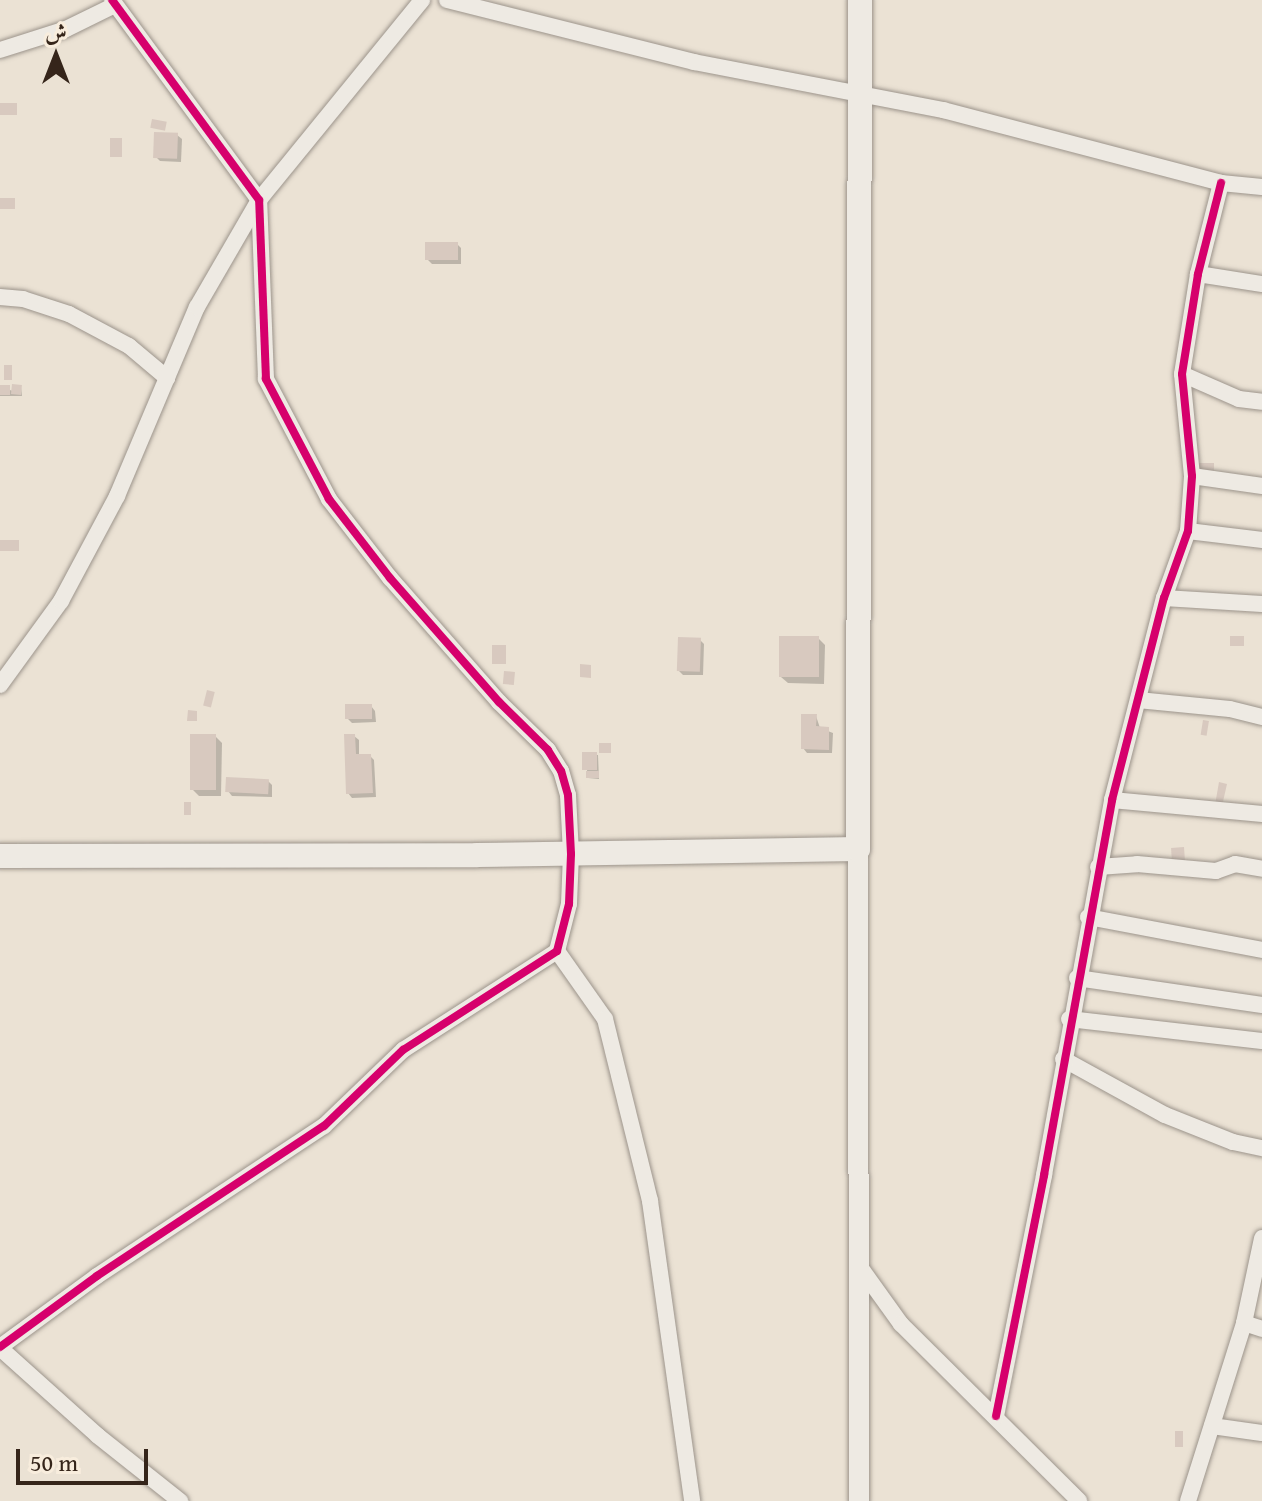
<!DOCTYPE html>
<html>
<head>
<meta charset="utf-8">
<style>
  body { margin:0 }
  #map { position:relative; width:1262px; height:1501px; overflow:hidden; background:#ebe2d4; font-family:"Gentium Book Plus",Amiri,serif }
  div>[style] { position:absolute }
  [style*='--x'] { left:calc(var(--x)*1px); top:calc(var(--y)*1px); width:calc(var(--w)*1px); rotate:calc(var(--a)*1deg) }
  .shadow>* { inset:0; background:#0003 }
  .building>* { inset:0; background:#d8c9bf; transform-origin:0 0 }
  .roads { filter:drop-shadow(0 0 2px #9c948b) drop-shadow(0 0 2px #9c948b) }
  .minor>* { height:16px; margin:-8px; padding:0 8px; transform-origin:8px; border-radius:8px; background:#eeeae3 }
  .tertiary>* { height:20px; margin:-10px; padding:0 10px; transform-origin:10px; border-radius:10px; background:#eeeae3 }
  .secondary>* { height:24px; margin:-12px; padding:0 12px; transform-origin:12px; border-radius:12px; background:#eeeae3 }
  .cycleway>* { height:8px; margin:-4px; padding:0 4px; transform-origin:4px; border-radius:4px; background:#d6006c }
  span { translate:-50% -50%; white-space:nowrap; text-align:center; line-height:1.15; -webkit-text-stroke:7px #f8eddd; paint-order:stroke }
  .north { position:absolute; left:16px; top:16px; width:80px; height:80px; -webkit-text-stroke:6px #f8eddd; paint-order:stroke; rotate:0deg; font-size:22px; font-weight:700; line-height:32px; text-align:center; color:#35251a }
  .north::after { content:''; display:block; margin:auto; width:28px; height:36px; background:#35251a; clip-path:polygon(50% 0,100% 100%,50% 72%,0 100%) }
  .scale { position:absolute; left:16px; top:1449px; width:132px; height:36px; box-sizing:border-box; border:4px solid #35251a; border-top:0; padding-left:10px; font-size:24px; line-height:28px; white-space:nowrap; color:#35251a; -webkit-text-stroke:6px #f8eddd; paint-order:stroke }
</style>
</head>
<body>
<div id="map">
  <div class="shadow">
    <i style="clip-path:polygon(177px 135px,182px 139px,181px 162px,160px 161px,156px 157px)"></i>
    <i style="clip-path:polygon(457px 244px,461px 248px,461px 264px,432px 264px,428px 260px)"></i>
    <i style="clip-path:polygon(0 387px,13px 391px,21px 387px,22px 396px,0 396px)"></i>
    <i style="clip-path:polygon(818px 638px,825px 645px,824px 684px,788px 683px,781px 677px)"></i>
    <i style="clip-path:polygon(700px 640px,704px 644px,703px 675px,683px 675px,679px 671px)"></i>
    <i style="clip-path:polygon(371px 706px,375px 711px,376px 722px,352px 723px,348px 719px)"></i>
    <i style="clip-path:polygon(816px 716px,820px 728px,833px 733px,832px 753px,807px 753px,803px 748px)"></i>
    <i style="clip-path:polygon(215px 736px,222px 743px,221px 796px,199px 796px,192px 789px)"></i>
    <i style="clip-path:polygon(354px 736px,359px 740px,359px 756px,370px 756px,374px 760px,376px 797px,352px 798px,348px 793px)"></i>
    <i style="clip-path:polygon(585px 754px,598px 755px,599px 779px,588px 778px)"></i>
    <i style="clip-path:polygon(268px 781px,272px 785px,272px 797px,232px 796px,228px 791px)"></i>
  </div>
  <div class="building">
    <i style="left:0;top:103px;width:17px;height:12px"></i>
    <i style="left:152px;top:119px;width:15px;height:9px;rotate:11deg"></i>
    <i style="left:154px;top:132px;width:24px;height:26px;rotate:2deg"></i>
    <i style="left:110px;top:138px;width:12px;height:19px"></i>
    <i style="left:0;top:198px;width:15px;height:11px"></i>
    <i style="left:458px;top:242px;width:18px;height:33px;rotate:90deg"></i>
    <i style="left:4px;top:365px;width:8px;height:15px"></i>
    <i style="left:12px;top:384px;width:10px;height:10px;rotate:6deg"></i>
    <i style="left:0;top:385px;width:10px;height:10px"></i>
    <i style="left:1196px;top:463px;width:18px;height:12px"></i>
    <i style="left:0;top:540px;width:19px;height:11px"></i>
    <i style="left:779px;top:636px;width:40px;height:41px"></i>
    <i style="left:1230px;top:636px;width:14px;height:10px"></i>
    <i style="left:678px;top:637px;width:23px;height:34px;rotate:2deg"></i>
    <i style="left:492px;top:645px;width:14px;height:19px"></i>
    <i style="clip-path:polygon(580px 664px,591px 665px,591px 678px,580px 677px)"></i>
    <i style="left:504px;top:671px;width:11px;height:13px;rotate:5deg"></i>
    <i style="left:207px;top:690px;width:8px;height:16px;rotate:14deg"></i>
    <i style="left:372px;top:704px;width:15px;height:27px;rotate:90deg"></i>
    <i style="clip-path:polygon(188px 710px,197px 711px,197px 721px,187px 721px)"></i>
    <i style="clip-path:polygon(801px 714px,817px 714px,816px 726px,829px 727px,829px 750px,801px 749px)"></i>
    <i style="left:1203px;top:720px;width:6px;height:15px;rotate:9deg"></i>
    <i style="left:190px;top:734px;width:26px;height:56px"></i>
    <i style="clip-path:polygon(344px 734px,355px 734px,356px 754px,371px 754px,373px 793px,346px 794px)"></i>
    <i style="left:599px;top:743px;width:12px;height:10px"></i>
    <i style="left:582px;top:752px;width:15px;height:18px"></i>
    <i style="left:599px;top:771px;width:7px;height:13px;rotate:90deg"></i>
    <i style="left:226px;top:777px;width:43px;height:15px;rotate:3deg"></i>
    <i style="clip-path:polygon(1219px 782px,1227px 784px,1222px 806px,1215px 805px)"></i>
    <i style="left:184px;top:802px;width:7px;height:13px"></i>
    <i style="left:1184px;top:847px;width:16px;height:13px;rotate:86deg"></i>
    <i style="left:1175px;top:1431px;width:8px;height:16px"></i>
  </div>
  <div class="roads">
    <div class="minor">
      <i style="--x:447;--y:0;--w:255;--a:14.1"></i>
      <i style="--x:694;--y:62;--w:254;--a:10.9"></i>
      <i style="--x:943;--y:110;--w:287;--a:14.7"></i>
      <i style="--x:1221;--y:183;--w:41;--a:5.6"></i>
      <i style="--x:0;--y:50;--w:69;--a:-17.7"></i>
      <i style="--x:66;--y:29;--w:52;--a:-26.1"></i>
      <i style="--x:1198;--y:274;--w:65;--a:8.9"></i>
      <i style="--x:0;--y:297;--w:23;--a:5"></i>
      <i style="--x:23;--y:299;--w:48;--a:18.1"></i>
      <i style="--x:69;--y:314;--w:68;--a:28.1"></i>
      <i style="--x:129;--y:346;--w:50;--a:40.1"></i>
      <i style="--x:1182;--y:374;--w:62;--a:23.7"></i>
      <i style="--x:1239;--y:399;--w:23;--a:7"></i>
      <i style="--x:1192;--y:476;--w:71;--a:8.1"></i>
      <i style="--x:1188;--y:531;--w:75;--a:6.9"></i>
      <i style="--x:1164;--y:598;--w:98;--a:3.5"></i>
      <i style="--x:0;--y:685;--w:104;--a:-54"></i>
      <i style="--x:61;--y:601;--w:119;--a:-61.9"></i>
      <i style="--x:117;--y:496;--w:205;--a:-67.1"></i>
      <i style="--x:197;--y:307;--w:124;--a:-59.9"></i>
      <i style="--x:259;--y:200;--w:258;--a:-50.8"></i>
      <i style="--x:1138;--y:700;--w:92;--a:5.6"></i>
      <i style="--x:1230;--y:709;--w:33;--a:14"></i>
      <i style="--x:1112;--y:800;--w:151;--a:5.3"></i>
      <i style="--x:1098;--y:867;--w:39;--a:-4"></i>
      <i style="--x:1137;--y:864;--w:79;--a:5.1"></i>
      <i style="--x:1216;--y:871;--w:20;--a:-20"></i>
      <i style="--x:1235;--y:864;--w:27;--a:10"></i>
      <i style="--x:1088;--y:917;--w:177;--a:10.7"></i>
      <i style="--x:557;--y:951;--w:83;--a:54.8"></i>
      <i style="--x:605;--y:1019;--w:187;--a:76.1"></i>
      <i style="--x:650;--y:1201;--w:303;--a:82"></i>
      <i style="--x:1077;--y:978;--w:187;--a:8.3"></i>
      <i style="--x:1069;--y:1019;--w:194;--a:6.5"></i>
      <i style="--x:1063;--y:1059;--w:116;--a:28.8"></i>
      <i style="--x:1165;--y:1115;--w:73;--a:21.7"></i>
      <i style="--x:1233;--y:1142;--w:30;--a:12"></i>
      <i style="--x:860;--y:1267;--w:70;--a:54.3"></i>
      <i style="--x:901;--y:1324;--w:251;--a:44.8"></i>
      <i style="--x:1244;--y:1323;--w:19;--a:18"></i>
      <i style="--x:0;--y:1347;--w:120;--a:-36.2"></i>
      <i style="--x:97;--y:1276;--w:272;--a:-33.5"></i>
      <i style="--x:324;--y:1126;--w:110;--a:-43.9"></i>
      <i style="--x:403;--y:1050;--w:183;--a:-32.7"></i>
      <i style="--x:557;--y:951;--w:49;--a:-75.7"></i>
      <i style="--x:569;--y:904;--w:50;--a:-87.7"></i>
      <i style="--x:571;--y:854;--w:59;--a:-92.9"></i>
      <i style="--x:568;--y:795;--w:25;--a:-106"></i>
      <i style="--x:561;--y:771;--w:25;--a:-122"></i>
      <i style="--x:548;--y:750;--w:69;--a:-135.6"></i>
      <i style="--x:499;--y:702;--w:165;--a:-131.3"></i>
      <i style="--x:390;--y:578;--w:100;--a:-127.7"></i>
      <i style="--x:329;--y:499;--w:136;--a:-117.7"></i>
      <i style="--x:266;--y:379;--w:179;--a:-92.2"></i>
      <i style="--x:259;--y:200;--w:248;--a:-126.3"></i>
      <i style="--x:0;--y:1348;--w:132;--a:41.9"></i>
      <i style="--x:98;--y:1436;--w:105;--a:38.4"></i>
      <i style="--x:996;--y:1416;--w:246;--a:-78.7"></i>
      <i style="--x:1044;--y:1175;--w:381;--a:-79.7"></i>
      <i style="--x:1112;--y:800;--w:209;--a:-75.6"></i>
      <i style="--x:1164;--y:598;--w:71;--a:-70.3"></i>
      <i style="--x:1188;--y:531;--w:55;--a:-85.8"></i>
      <i style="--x:1192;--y:476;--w:102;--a:-95.6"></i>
      <i style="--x:1182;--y:374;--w:101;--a:-80.9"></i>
      <i style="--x:1198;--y:274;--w:94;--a:-75.8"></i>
      <i style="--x:1212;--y:1426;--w:50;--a:8"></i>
      <i style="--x:1188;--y:1501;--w:187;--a:-72.5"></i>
      <i style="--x:1244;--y:1323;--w:87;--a:-78"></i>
    </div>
    <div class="tertiary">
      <i style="--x:858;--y:849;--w:652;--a:89.91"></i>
    </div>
    <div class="secondary">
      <i style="--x:0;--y:856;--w:477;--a:-0.1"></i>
      <i style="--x:477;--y:855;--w:381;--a:-0.9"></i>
      <i style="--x:858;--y:849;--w:849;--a:-89.87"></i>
    </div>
  </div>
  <div class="cycleway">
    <i style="--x:0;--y:1347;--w:120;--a:-36.2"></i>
    <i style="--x:97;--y:1276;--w:272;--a:-33.5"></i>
    <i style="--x:324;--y:1126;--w:110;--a:-43.9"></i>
    <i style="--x:403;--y:1050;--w:183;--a:-32.7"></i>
    <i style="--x:557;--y:951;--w:49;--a:-75.7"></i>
    <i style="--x:569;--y:904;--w:50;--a:-87.7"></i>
    <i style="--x:571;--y:854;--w:59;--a:-92.9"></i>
    <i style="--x:568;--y:795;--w:25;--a:-106"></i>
    <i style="--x:561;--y:771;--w:25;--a:-122"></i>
    <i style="--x:548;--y:750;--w:69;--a:-135.6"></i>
    <i style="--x:499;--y:702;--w:165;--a:-131.3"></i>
    <i style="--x:390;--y:578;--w:100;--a:-127.7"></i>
    <i style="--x:329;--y:499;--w:136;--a:-117.7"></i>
    <i style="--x:266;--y:379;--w:179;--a:-92.2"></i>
    <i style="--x:259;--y:200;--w:248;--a:-126.3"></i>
    <i style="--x:996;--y:1416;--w:246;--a:-78.7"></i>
    <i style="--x:1044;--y:1175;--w:381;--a:-79.7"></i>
    <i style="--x:1112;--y:800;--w:209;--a:-75.6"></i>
    <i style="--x:1164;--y:598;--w:71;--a:-70.3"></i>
    <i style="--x:1188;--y:531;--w:55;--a:-85.8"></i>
    <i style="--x:1192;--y:476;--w:102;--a:-95.6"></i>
    <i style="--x:1182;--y:374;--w:101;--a:-80.9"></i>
    <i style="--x:1198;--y:274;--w:94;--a:-75.8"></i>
  </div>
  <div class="north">ش</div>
  <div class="scale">50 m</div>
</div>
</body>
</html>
